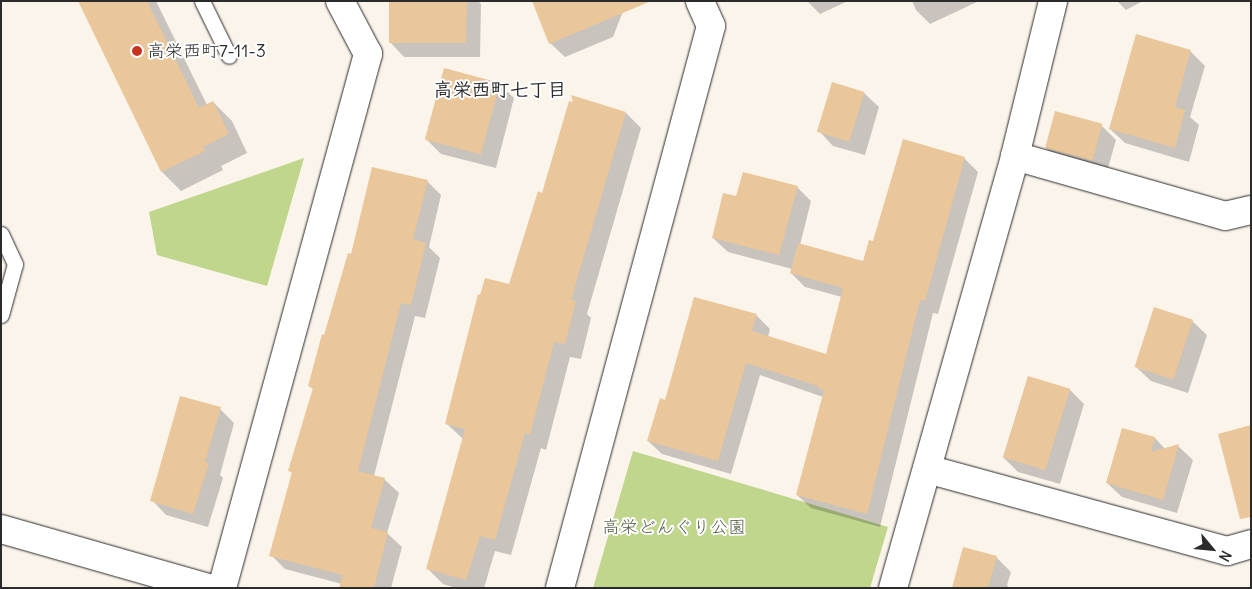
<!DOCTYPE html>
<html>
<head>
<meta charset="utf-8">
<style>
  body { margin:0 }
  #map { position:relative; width:1252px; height:589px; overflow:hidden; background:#fbf4eb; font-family:Delius,"Klee One",sans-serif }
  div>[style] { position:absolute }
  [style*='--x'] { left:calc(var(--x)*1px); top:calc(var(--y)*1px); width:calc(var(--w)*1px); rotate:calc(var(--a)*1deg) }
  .green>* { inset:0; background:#bfd68c }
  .shadow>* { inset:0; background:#0003 }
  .building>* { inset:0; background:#eac69b; transform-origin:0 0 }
  .roads { filter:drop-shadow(0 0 1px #2b2b2b) drop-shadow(0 0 1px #2b2b2b) }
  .lane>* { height:15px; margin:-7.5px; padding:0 7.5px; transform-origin:7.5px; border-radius:7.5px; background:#fff }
  .street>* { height:28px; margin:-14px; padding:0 14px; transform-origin:14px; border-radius:14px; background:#fff }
  .dots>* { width:14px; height:14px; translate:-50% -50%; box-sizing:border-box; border:2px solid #fff; border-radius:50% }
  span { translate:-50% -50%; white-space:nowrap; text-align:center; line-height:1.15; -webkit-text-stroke:4px #fff; paint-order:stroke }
  .poi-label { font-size:18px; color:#2b2b2b }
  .left { translate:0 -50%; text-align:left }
  .park-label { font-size:18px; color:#575e48 }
  .neighbourhood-label { font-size:19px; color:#2b2b2b; font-weight:700 }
  .frame { position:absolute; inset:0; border:2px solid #2b2b2b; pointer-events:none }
  .north { position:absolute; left:1187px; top:524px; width:50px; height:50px; -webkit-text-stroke:4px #fff; paint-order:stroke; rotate:118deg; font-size:14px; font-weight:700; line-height:20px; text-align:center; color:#2b2b2b }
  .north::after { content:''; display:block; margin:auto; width:18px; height:22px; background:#2b2b2b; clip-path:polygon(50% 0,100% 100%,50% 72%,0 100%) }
</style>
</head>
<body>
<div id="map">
  <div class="green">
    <i style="clip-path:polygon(304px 158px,267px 286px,157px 255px,149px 212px)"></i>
    <i style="clip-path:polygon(633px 451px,888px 527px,870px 588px,593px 588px)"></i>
  </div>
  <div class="shadow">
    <i style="clip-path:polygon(79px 1px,156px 1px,207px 105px,213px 102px,232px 121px,247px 153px,221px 166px,223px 170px,181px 191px,162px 172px)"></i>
    <i style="clip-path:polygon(391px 1px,478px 1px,481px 4px,480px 57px,404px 57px,390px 42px)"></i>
    <i style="clip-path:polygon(627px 1px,613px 37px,565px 57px,550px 43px)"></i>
    <i style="clip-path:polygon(807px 1px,848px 1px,820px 14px)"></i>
    <i style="clip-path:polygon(912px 1px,979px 1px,930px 24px,916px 10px)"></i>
    <i style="clip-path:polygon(1117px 1px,1143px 1px,1126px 10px)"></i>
    <i style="clip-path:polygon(1190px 51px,1205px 66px,1190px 117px,1199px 125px,1189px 162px,1125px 143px,1110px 129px)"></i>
    <i style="clip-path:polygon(499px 84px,514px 98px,496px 168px,441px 154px,426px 139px)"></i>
    <i style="clip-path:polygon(864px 93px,879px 107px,865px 155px,833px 146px,819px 131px)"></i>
    <i style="clip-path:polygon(626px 113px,641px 128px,587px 314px,591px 318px,581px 359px,570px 357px,546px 450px,541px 448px,511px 555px,495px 551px,484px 588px,456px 588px,443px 584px,427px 568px,463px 439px,446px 423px,510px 286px,543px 194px)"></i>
    <i style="clip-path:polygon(1102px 126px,1116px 140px,1106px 175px,1061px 162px,1046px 148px)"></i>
    <i style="clip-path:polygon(964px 158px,978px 172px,938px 314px,933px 313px,880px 527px,811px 508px,797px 495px,823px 397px,760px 375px,731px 474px,662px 454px,648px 441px,666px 401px,756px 315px,770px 329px,768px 337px,827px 356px,842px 297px,805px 287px,791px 273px,792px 269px,728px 252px,713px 238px,737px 197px,797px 187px,811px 201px,800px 245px,864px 262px,874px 242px)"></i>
    <i style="clip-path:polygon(427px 181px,441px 195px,429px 247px,440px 258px,425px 318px,415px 316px,374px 476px,384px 479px,399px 493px,387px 533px,402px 547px,391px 588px,341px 588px,342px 584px,285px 569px,271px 555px,293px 474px,290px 471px,314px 390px,309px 386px,352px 256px)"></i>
    <i style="clip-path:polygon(1192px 321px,1207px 335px,1188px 393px,1151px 381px,1136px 367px)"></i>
    <i style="clip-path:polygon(1028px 377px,1070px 390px,1084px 404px,1060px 484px,1018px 472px,1003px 457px)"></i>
    <i style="clip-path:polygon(220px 409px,234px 423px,220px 475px,223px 478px,208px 527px,166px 515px,152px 500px)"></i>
    <i style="clip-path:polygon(1155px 438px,1165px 449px,1178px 446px,1193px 460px,1177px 513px,1122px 497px,1107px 483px)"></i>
    <i style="clip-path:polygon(996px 557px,1011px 572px,1007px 585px,1009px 588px,953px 588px)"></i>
  </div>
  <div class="building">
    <i style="clip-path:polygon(78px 1px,147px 1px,199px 108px,213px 101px,229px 134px,203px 147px,205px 151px,161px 172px)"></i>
    <i style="clip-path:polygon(428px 1px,467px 1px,466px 43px,389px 43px,389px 2px)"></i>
    <i style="clip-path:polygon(532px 1px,649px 1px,649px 2px,549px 44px)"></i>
    <i style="clip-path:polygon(1136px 34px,1191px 50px,1175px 107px,1185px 110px,1175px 148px,1109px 129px)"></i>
    <i style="left:444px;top:68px;width:58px;height:74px;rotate:15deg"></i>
    <i style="left:832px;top:82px;width:34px;height:52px;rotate:17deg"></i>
    <i style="clip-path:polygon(571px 95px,626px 112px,571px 300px,576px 301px,565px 344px,554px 342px,530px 435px,525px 433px,495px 540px,480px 536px,466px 580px,426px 569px,465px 429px,445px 424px,478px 294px,480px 295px,485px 278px,509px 284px,538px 191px,542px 193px,569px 101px,573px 102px)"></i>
    <i style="left:1055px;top:111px;width:49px;height:38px;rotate:15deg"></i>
    <i style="clip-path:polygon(903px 139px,965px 157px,925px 301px,920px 300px,867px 514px,796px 495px,824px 390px,818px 388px,818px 386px,746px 363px,718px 461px,647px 441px,660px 398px,665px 400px,694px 297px,757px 314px,752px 331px,826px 354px,843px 288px,790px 273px,798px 243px,863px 261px,869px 240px,873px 241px)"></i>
    <i style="clip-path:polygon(372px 167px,428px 180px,413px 239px,426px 243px,411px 305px,401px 303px,358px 471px,385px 478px,371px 528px,388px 532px,374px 588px,339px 588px,343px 575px,269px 556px,292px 472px,288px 471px,313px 388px,308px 386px,322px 334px,324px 335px,348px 253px,351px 254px)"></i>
    <i style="clip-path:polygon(743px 172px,798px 186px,779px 255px,712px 238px,723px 193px,736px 196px)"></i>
    <i style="left:1154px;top:307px;width:41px;height:63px;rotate:18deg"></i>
    <i style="left:1028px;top:376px;width:44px;height:85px;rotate:17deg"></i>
    <i style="clip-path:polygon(180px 396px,221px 407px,205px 462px,209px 463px,193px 514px,150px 501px)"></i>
    <i style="clip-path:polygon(1251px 425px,1251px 517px,1240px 519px,1218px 434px)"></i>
    <i style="clip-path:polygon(1122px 428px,1155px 437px,1151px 452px,1179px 444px,1163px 500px,1106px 483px)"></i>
    <i style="clip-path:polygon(963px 547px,997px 556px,988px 588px,952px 588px)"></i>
  </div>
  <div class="roads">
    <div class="lane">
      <i style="--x:202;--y:1;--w:61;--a:63.9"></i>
      <i style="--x:1;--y:234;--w:33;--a:65"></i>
      <i style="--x:15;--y:264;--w:53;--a:105.4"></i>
    </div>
    <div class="street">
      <i style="--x:1015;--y:156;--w:218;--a:15.9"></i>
      <i style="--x:1225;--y:216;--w:27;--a:-13"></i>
      <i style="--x:927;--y:469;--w:311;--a:15.3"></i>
      <i style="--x:1227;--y:551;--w:25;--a:-16"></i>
      <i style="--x:1;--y:529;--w:215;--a:15.9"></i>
      <i style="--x:222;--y:588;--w:554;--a:-74.71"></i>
      <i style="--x:368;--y:54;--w:60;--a:-117.8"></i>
      <i style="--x:560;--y:588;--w:582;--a:-74.96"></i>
      <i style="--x:711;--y:26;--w:27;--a:-114"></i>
      <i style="--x:893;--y:588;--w:449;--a:-74.2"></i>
      <i style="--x:1015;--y:156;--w:160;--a:-76.2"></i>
    </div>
  </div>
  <div class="dots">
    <i style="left:137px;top:51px;background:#c8321e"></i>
  </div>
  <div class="poi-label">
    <span class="left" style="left:147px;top:51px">高栄西町7-11-3</span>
  </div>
  <div class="park-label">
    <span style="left:674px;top:527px">高栄どんぐり公園</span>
  </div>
  <div class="neighbourhood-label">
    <span style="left:500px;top:90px">高栄西町七丁目</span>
  </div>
  <div class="frame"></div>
  <div class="north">N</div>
</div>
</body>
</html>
